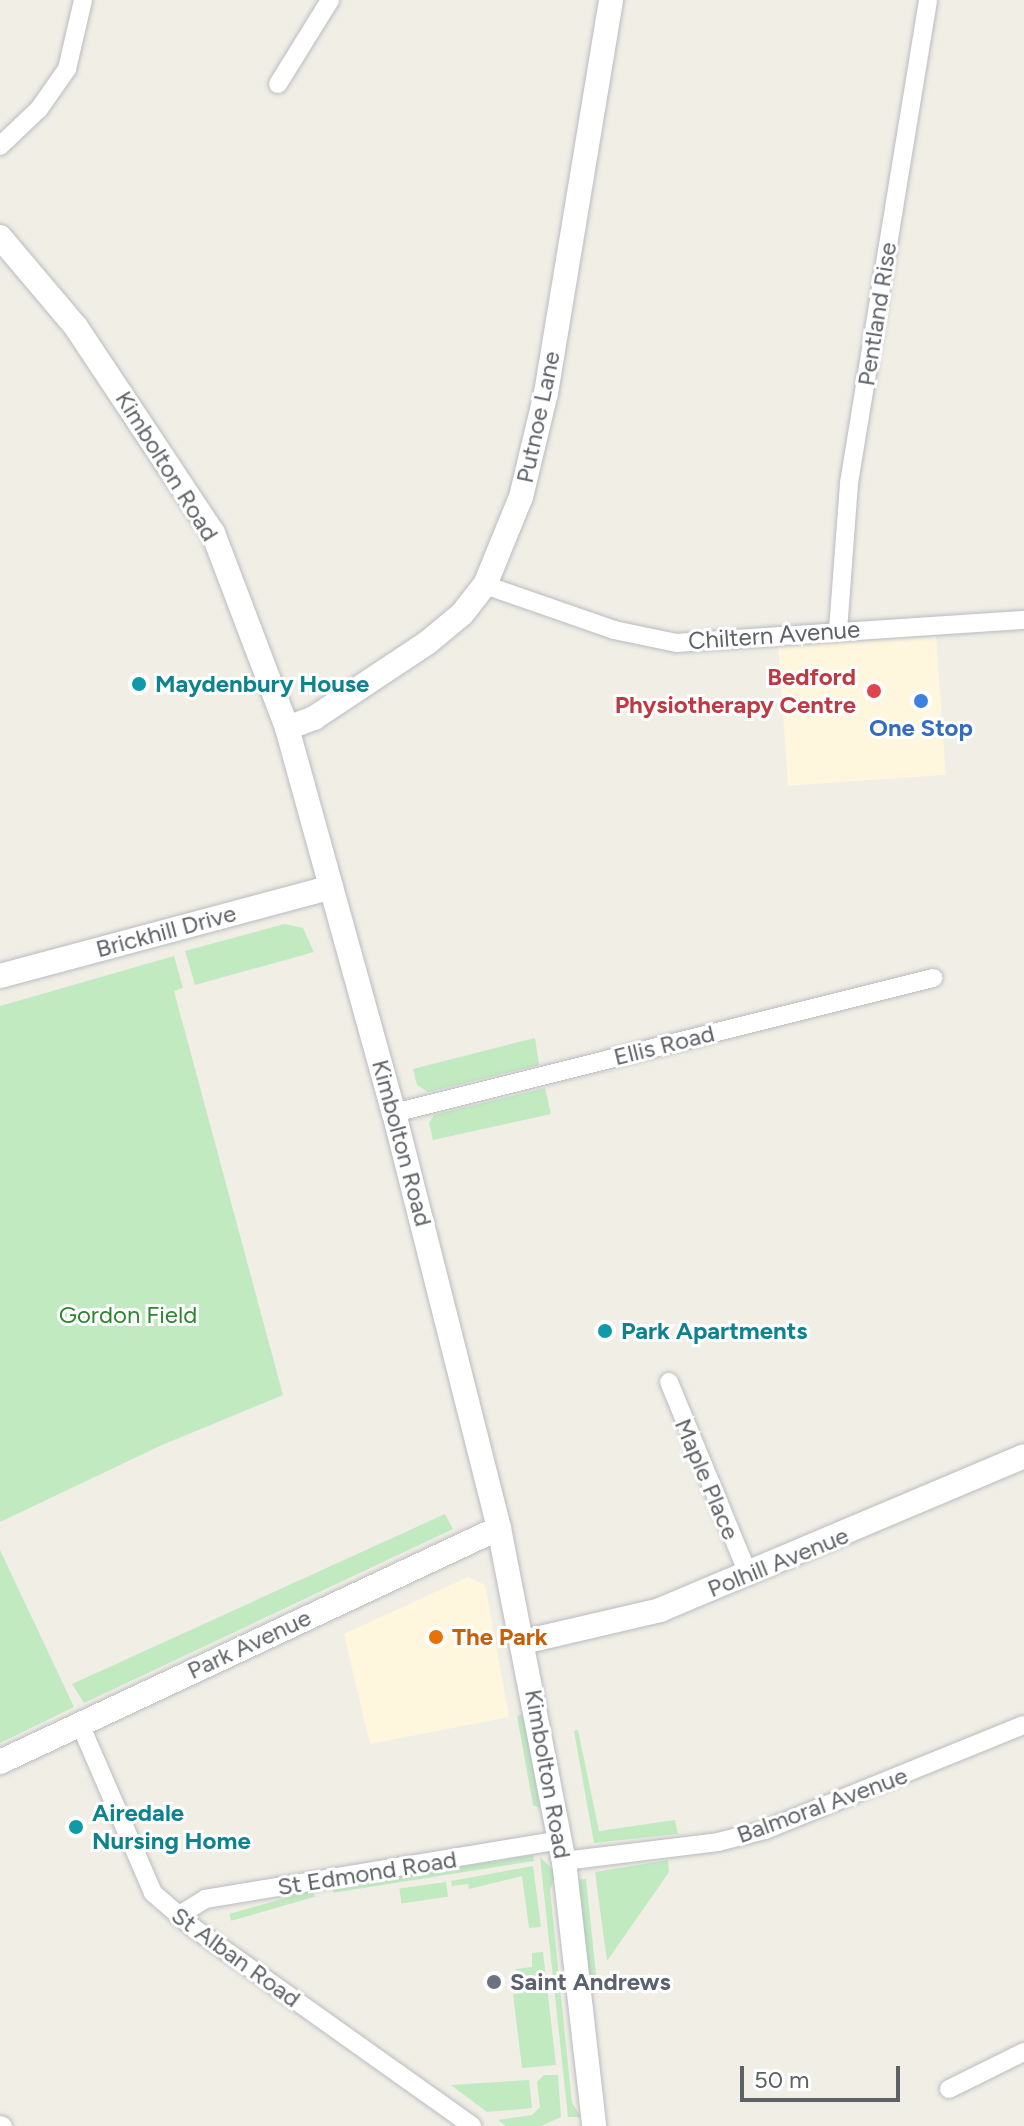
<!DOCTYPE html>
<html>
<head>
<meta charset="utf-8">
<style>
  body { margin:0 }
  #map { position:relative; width:1024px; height:2126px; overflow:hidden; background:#f1eee6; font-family:Figtree,sans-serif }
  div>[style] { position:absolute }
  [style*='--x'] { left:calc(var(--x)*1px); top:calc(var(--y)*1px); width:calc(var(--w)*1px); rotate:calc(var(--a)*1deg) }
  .commercial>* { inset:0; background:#fff7dd; transform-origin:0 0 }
  .green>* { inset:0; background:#c1eac1; transform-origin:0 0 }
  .roads { filter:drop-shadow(0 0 2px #b8bcc0) drop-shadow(0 0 2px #b8bcc0) }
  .street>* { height:18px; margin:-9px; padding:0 9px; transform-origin:9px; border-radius:9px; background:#fff }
  .secondary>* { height:24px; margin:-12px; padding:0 12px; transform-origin:12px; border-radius:12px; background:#fff }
  .dots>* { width:22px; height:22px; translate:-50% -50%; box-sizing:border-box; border:4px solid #fff; border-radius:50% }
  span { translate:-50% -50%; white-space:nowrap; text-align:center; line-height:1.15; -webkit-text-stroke:6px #fff; paint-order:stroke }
  .street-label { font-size:24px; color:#5d6267 }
  .health-label { font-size:24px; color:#be3a42; font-weight:700 }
  .right { translate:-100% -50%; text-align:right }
  .culture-label { font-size:24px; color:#0d838f; font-weight:700 }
  .left { translate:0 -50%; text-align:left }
  .shop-label { font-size:24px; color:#366cbe; font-weight:700 }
  .park-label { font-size:24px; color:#2e8531 }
  .food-label { font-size:24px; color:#c56008; font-weight:700 }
  .worship-label { font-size:24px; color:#5b616d; font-weight:700 }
  .scale { position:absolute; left:740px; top:2066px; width:160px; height:36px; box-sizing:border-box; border:4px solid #5d6267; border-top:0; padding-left:10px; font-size:24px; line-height:28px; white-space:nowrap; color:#5d6267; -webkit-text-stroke:6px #fff; paint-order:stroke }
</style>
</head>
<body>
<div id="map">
  <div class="commercial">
    <i style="left:936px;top:636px;width:139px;height:158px;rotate:86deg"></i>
    <i style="clip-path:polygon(468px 1577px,485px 1585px,509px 1717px,370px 1744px,344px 1634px)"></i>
  </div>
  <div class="green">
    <i style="clip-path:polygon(284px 924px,303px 928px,314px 952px,195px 985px,185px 951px)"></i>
    <i style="clip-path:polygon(174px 956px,183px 988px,174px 991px,283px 1395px,162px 1445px,0 1522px,0 1006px)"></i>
    <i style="clip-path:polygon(535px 1038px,539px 1065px,428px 1092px,417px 1085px,413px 1069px)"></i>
    <i style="clip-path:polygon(545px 1088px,551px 1114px,433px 1140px,429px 1123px,434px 1115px)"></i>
    <i style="clip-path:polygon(445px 1514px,453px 1529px,84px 1703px,72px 1684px)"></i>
    <i style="clip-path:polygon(0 1550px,74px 1707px,0 1743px)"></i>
    <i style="clip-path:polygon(524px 1714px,540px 1808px,533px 1805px,517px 1716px)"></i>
    <i style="clip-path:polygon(578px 1730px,599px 1831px,675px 1820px,678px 1834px,594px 1843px,574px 1731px)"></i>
    <i style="left:533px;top:1855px;width:6px;height:203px;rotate:81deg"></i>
    <i style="clip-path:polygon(540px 1857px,556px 1873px,550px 1890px,572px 2103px,581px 2117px,568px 2117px)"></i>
    <i style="clip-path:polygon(668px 1860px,669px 1872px,607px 1961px,595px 1872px)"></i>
    <i style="clip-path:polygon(533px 1866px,541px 1927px,529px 1928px,522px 1876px,469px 1889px,468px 1884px,452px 1886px,451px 1881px)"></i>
    <i style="left:586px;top:1879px;width:113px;height:12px;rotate:84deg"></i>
    <i style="left:446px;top:1882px;width:15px;height:47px;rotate:82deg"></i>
    <i style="left:313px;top:1890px;width:7px;height:87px;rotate:74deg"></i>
    <i style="clip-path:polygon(543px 1952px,556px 2065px,522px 2068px,513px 1994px,524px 1993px,522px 1973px,515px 1969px,532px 1967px,532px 1953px)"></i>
    <i style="clip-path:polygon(544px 2075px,558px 2075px,561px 2117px,541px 2126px,506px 2126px,498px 2120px,532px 2115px,540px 2107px,537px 2082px)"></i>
    <i style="clip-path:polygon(529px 2080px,532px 2108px,487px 2112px,451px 2085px)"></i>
  </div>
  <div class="roads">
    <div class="street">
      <i style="--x:278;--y:84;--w:99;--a:-58.2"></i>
      <i style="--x:0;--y:146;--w:54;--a:-43.5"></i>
      <i style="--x:39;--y:109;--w:49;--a:-55"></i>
      <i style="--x:67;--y:69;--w:71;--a:-76.9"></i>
      <i style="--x:485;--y:585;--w:137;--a:19.2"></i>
      <i style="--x:614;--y:630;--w:64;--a:11.7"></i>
      <i style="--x:677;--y:643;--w:348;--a:-3.8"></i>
      <i style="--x:838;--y:630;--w:147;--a:-85.7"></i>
      <i style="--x:849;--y:483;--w:489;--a:-80.7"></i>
      <i style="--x:394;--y:1113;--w:556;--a:-14.06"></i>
      <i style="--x:669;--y:1382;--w:208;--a:67.6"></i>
      <i style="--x:80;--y:1724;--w:184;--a:66.6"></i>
      <i style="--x:153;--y:1893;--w:55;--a:40.6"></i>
      <i style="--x:195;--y:1929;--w:340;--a:35.4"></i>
      <i style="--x:564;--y:1861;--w:155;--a:-7"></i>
      <i style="--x:718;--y:1842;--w:49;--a:-14.3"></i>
      <i style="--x:765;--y:1830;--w:279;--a:-22.1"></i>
      <i style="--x:178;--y:1916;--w:32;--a:-32"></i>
      <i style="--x:205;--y:1899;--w:360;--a:-9.4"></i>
      <i style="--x:949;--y:2089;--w:84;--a:-26.3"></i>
      <i style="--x:0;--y:2125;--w:3;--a:18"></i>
    </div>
    <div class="secondary">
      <i style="--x:0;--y:237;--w:118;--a:49.8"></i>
      <i style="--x:76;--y:327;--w:247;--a:56.4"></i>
      <i style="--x:213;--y:533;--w:209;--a:69.2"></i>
      <i style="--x:287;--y:728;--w:400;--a:74.5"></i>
      <i style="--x:394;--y:1113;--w:428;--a:75.8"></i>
      <i style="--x:499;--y:1528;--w:339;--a:79"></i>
      <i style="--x:564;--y:1861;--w:267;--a:83.5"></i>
      <i style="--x:287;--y:728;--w:29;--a:-20"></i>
      <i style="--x:314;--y:718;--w:136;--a:-33.6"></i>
      <i style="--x:427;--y:643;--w:45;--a:-39.6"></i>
      <i style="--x:462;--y:614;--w:37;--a:-52"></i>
      <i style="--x:485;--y:585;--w:95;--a:-67.8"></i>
      <i style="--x:521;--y:497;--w:107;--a:-76.5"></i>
      <i style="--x:546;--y:393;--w:398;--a:-80.6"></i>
      <i style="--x:0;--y:976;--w:343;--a:-15"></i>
      <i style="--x:523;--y:1642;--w:141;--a:-13.1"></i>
      <i style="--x:660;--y:1610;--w:395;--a:-22.9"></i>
      <i style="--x:0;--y:1762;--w:551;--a:-25.12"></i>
    </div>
  </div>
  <div class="dots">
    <i style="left:139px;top:684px;background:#0f9aa8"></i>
    <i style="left:874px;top:691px;background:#e0444e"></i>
    <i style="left:921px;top:701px;background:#3f7fe0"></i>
    <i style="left:605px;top:1331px;background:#0f9aa8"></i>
    <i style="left:436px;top:1637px;background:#e8710a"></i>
    <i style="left:76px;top:1827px;background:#0f9aa8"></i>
    <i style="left:494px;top:1982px;background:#6b7280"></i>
  </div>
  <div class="street-label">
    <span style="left:877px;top:314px;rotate:-81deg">Pentland Rise</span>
    <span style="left:538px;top:417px;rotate:-78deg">Putnoe Lane</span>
    <span style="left:167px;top:466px;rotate:58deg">Kimbolton Road</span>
    <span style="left:774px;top:635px;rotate:-4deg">Chiltern Avenue</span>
    <span style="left:166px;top:931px;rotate:-15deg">Brickhill Drive</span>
    <span style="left:664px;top:1045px;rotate:-14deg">Ellis Road</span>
    <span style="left:402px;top:1143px;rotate:75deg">Kimbolton Road</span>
    <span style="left:707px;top:1479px;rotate:67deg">Maple Place</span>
    <span style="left:778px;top:1562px;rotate:-22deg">Polhill Avenue</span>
    <span style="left:249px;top:1644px;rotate:-25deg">Park Avenue</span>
    <span style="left:548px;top:1774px;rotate:80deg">Kimbolton Road</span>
    <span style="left:822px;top:1805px;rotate:-20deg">Balmoral Avenue</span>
    <span style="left:367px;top:1873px;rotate:-9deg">St Edmond Road</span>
    <span style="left:236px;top:1957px;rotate:36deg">St Alban Road</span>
  </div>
  <div class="health-label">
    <span class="right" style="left:856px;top:691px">Bedford<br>Physiotherapy Centre</span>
  </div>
  <div class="culture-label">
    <span class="left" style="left:155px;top:684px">Maydenbury House</span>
    <span class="left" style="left:621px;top:1331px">Park Apartments</span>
    <span class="left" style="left:92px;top:1827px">Airedale<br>Nursing Home</span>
  </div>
  <div class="shop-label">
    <span style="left:921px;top:728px">One Stop</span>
  </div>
  <div class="park-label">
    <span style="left:128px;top:1315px">Gordon Field</span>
  </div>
  <div class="food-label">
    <span class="left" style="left:452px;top:1637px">The Park</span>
  </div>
  <div class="worship-label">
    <span class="left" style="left:510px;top:1982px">Saint Andrews</span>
  </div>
  <div class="scale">50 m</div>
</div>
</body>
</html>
